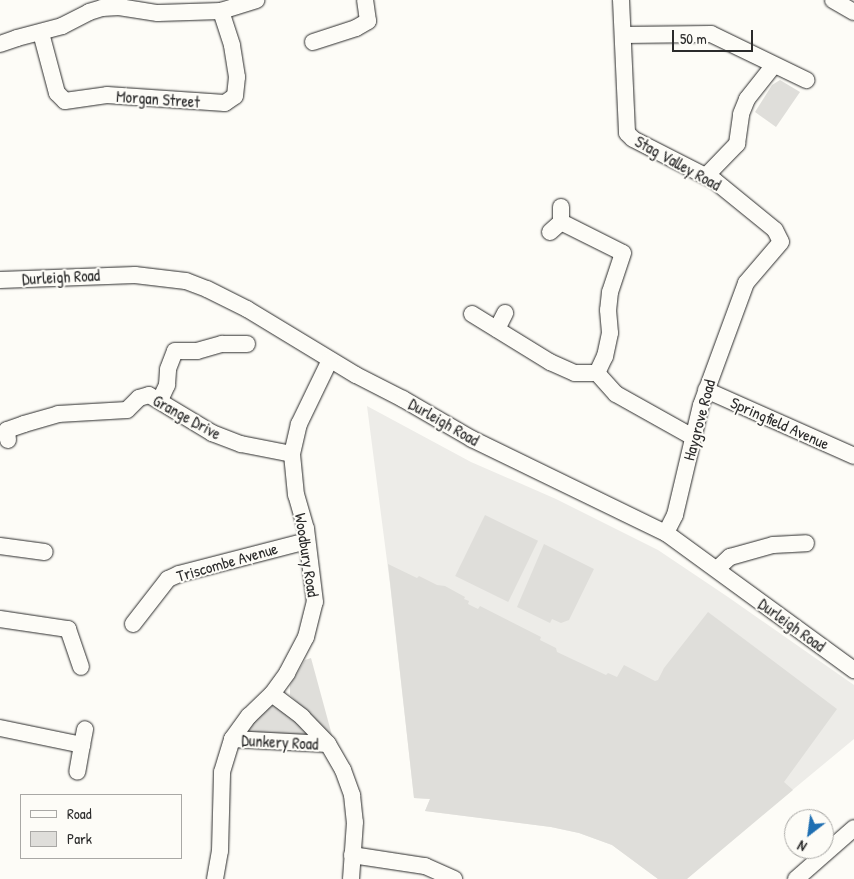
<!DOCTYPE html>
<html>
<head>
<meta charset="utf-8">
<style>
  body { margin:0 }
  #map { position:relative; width:854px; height:879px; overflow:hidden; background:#fdfcf7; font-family:"Patrick Hand",sans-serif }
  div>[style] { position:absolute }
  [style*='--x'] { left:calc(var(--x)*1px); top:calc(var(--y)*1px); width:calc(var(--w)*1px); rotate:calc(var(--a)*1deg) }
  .built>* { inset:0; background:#edece8 }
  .green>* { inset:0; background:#dfdeda; transform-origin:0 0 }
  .roads { filter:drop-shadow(0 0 1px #2b2b2b) drop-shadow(0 0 1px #2b2b2b) }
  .minor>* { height:16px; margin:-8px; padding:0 8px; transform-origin:8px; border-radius:8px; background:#fdfcf7 }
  span { translate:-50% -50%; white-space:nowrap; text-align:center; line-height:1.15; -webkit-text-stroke:4px #fdfcf7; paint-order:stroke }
  .street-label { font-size:16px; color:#2b2b2b }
  .legend { position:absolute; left:20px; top:794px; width:162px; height:65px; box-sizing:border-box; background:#fdfcf7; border:1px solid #a9a8a5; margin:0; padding:6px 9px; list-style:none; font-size:15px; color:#2b2b2b }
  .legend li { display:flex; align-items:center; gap:10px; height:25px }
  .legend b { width:25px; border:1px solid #a9a8a5 }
  .north { position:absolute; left:784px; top:809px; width:50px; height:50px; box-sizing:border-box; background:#fdfcf7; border:1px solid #a9a8a5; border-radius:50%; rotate:210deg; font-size:14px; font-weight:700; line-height:20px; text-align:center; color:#2b2b2b }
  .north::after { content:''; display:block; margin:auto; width:18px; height:22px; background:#1f6fb2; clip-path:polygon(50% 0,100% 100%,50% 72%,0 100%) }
  .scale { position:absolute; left:672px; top:30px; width:81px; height:22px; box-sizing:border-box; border:2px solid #2b2b2b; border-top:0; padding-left:6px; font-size:15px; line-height:18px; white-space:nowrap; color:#2b2b2b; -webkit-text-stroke:4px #fdfcf7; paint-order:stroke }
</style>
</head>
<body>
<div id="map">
  <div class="built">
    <i style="clip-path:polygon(367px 406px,471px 462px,556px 499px,658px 550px,728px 597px,854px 685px,854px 739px,778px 802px,658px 879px,612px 845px,579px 833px,551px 827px,425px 811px,430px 799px,414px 798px,390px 584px)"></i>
  </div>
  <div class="green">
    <i style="clip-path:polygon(780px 80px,800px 92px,776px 127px,755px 112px,772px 85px)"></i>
    <i style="left:485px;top:515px;width:59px;height:68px;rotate:26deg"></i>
    <i style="clip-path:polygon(544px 544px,594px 569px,569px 620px,561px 623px,552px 619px,550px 623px,517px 607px)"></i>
    <i style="clip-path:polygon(388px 564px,417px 578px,419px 576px,437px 585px,445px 586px,465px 597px,464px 599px,469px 601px,468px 604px,478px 609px,480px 606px,541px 637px,540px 640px,556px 648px,557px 652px,606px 675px,608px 673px,617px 677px,624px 665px,655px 681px,658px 680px,664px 668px,708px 612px,837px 709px,784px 782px,793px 790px,687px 879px,658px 879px,612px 845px,579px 833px,551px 827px,425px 811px,430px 799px,414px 798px)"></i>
    <i style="clip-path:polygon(311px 658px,333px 739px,290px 695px,290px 685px,305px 660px)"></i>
    <i style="clip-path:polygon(272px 706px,278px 707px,312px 736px,249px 736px,245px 728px,268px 707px)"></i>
  </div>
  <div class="roads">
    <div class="minor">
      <i style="--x:621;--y:0;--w:133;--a:87.4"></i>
      <i style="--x:627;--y:133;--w:8;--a:45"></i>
      <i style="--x:633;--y:139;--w:92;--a:27.1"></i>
      <i style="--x:715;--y:181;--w:77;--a:39.2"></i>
      <i style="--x:775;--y:230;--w:13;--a:63"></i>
      <i style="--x:781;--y:242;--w:54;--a:130.5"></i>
      <i style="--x:746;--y:283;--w:130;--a:110.2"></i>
      <i style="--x:701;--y:405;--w:113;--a:103.3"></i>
      <i style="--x:675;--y:515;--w:20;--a:117"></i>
      <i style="--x:833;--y:0;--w:24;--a:30"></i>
      <i style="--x:41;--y:33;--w:62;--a:75.1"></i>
      <i style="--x:57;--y:93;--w:11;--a:45"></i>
      <i style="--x:65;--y:101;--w:42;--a:-8.1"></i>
      <i style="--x:107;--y:95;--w:118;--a:3.9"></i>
      <i style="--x:225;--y:103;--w:12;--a:-35"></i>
      <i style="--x:235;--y:96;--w:19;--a:-84"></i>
      <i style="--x:237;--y:77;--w:32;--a:-99"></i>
      <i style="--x:232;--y:45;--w:36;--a:-108"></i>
      <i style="--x:623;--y:35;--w:88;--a:-0.7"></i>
      <i style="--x:711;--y:34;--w:106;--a:25.8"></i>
      <i style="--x:313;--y:42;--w:45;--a:-18"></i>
      <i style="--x:356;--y:28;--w:14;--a:-30"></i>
      <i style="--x:368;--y:21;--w:21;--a:-98"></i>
      <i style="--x:0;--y:44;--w:18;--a:-19"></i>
      <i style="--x:17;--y:38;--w:47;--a:-14.9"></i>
      <i style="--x:62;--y:26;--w:30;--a:-27"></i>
      <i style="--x:89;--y:12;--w:14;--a:-17"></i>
      <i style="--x:102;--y:8;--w:17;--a:-3"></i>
      <i style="--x:119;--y:7;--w:39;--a:9"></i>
      <i style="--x:158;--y:13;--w:63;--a:-1.8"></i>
      <i style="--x:221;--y:11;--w:37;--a:-17"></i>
      <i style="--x:706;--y:176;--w:45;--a:-45.9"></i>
      <i style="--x:737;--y:144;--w:30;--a:-82"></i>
      <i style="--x:741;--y:114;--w:16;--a:-68"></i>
      <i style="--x:747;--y:99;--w:43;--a:-51.5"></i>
      <i style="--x:561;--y:222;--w:69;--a:26.6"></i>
      <i style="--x:623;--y:253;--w:41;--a:108.4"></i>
      <i style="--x:610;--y:292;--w:18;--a:96"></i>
      <i style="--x:608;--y:310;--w:23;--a:85"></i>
      <i style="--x:610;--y:333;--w:24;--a:102"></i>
      <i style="--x:605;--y:356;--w:19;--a:115"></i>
      <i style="--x:597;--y:373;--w:28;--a:48"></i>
      <i style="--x:616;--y:394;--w:88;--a:29.2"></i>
      <i style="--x:550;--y:232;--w:15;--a:-42"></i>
      <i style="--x:561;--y:222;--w:15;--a:-90"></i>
      <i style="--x:0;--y:280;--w:135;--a:-2.1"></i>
      <i style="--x:135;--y:275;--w:51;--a:6.7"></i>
      <i style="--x:186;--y:281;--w:22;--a:21"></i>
      <i style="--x:207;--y:289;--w:45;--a:26.6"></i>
      <i style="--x:247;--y:309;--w:127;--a:31.2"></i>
      <i style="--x:356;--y:375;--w:53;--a:27.1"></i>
      <i style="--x:403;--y:399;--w:80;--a:30.1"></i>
      <i style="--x:472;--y:439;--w:216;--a:25.9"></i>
      <i style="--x:666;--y:533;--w:233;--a:36.1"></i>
      <i style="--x:472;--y:314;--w:92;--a:31.6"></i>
      <i style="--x:550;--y:362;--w:27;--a:24"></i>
      <i style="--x:575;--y:373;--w:22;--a:0"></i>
      <i style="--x:497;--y:329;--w:18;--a:-63"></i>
      <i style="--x:706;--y:390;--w:162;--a:24"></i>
      <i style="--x:160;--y:400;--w:17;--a:-65"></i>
      <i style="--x:167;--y:385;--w:16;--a:-86"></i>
      <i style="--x:168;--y:369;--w:19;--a:-69"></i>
      <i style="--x:175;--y:351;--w:22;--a:0"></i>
      <i style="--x:197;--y:351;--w:26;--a:-16"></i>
      <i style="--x:222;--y:344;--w:25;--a:0"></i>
      <i style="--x:8;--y:440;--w:10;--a:-96"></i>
      <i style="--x:7;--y:430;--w:18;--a:-19"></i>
      <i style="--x:24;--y:424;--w:35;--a:-16"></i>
      <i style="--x:58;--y:414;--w:69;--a:-3.3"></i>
      <i style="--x:127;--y:410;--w:17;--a:-45"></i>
      <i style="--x:139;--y:398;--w:10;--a:-17"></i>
      <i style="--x:149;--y:395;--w:74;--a:31.1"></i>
      <i style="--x:212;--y:433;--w:31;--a:21"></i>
      <i style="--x:241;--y:444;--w:52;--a:11.1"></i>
      <i style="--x:0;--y:546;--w:45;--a:7.6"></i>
      <i style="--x:717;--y:569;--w:18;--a:-43"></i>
      <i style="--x:730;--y:557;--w:45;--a:-15.6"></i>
      <i style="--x:773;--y:545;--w:33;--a:-3"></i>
      <i style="--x:0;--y:619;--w:69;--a:8.4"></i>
      <i style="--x:68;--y:629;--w:40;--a:71.1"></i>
      <i style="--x:133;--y:624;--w:57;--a:-52.1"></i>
      <i style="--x:168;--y:579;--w:12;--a:-24"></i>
      <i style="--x:179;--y:574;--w:132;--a:-14.5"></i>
      <i style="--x:272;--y:694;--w:38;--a:37"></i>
      <i style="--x:302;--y:717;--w:37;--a:46"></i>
      <i style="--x:328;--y:744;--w:30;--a:60"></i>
      <i style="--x:343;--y:770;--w:27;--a:70"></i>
      <i style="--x:352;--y:795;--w:27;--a:84"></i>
      <i style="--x:355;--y:822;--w:57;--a:94"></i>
      <i style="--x:0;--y:728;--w:84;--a:11.7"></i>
      <i style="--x:82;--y:745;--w:27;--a:100"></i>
      <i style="--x:232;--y:739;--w:96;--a:3"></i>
      <i style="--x:82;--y:745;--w:16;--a:-79"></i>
      <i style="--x:352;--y:855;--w:74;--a:8.6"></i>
      <i style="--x:425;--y:866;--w:32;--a:24"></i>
      <i style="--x:215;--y:879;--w:28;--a:-80"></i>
      <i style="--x:220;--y:851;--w:79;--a:-88.5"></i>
      <i style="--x:222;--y:772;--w:34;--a:-73"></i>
      <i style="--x:232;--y:739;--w:29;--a:-54"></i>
      <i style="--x:249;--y:716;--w:32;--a:-44"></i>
      <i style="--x:272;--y:694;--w:26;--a:-54"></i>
      <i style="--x:287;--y:673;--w:41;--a:-62.2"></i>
      <i style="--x:306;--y:637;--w:36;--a:-76"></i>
      <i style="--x:315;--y:602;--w:74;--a:-97"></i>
      <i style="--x:306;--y:529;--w:35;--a:-106"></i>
      <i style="--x:296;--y:495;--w:41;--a:-95.6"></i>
      <i style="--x:292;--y:454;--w:31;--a:-77"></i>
      <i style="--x:299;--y:424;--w:71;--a:-64.2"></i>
      <i style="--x:796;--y:879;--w:77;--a:-41.3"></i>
    </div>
  </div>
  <div class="street-label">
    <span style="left:158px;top:99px;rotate:4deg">Morgan Street</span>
    <span style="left:678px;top:163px;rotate:29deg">Stag Valley Road</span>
    <span style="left:61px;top:277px;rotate:-3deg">Durleigh Road</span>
    <span style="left:187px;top:417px;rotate:29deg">Grange Drive</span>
    <span style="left:699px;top:420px;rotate:-75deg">Haygrove Road</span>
    <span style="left:444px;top:422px;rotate:30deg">Durleigh Road</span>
    <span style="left:780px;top:423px;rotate:24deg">Springfield Avenue</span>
    <span style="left:307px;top:555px;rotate:81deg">Woodbury Road</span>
    <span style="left:227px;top:562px;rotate:-16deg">Triscombe Avenue</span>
    <span style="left:792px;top:625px;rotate:36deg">Durleigh Road</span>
    <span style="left:280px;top:742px;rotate:3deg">Dunkery Road</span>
  </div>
  <ul class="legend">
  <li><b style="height:6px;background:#fdfcf7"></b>Road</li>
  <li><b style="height:14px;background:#dfdeda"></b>Park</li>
  </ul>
  <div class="north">N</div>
  <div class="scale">50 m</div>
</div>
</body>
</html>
